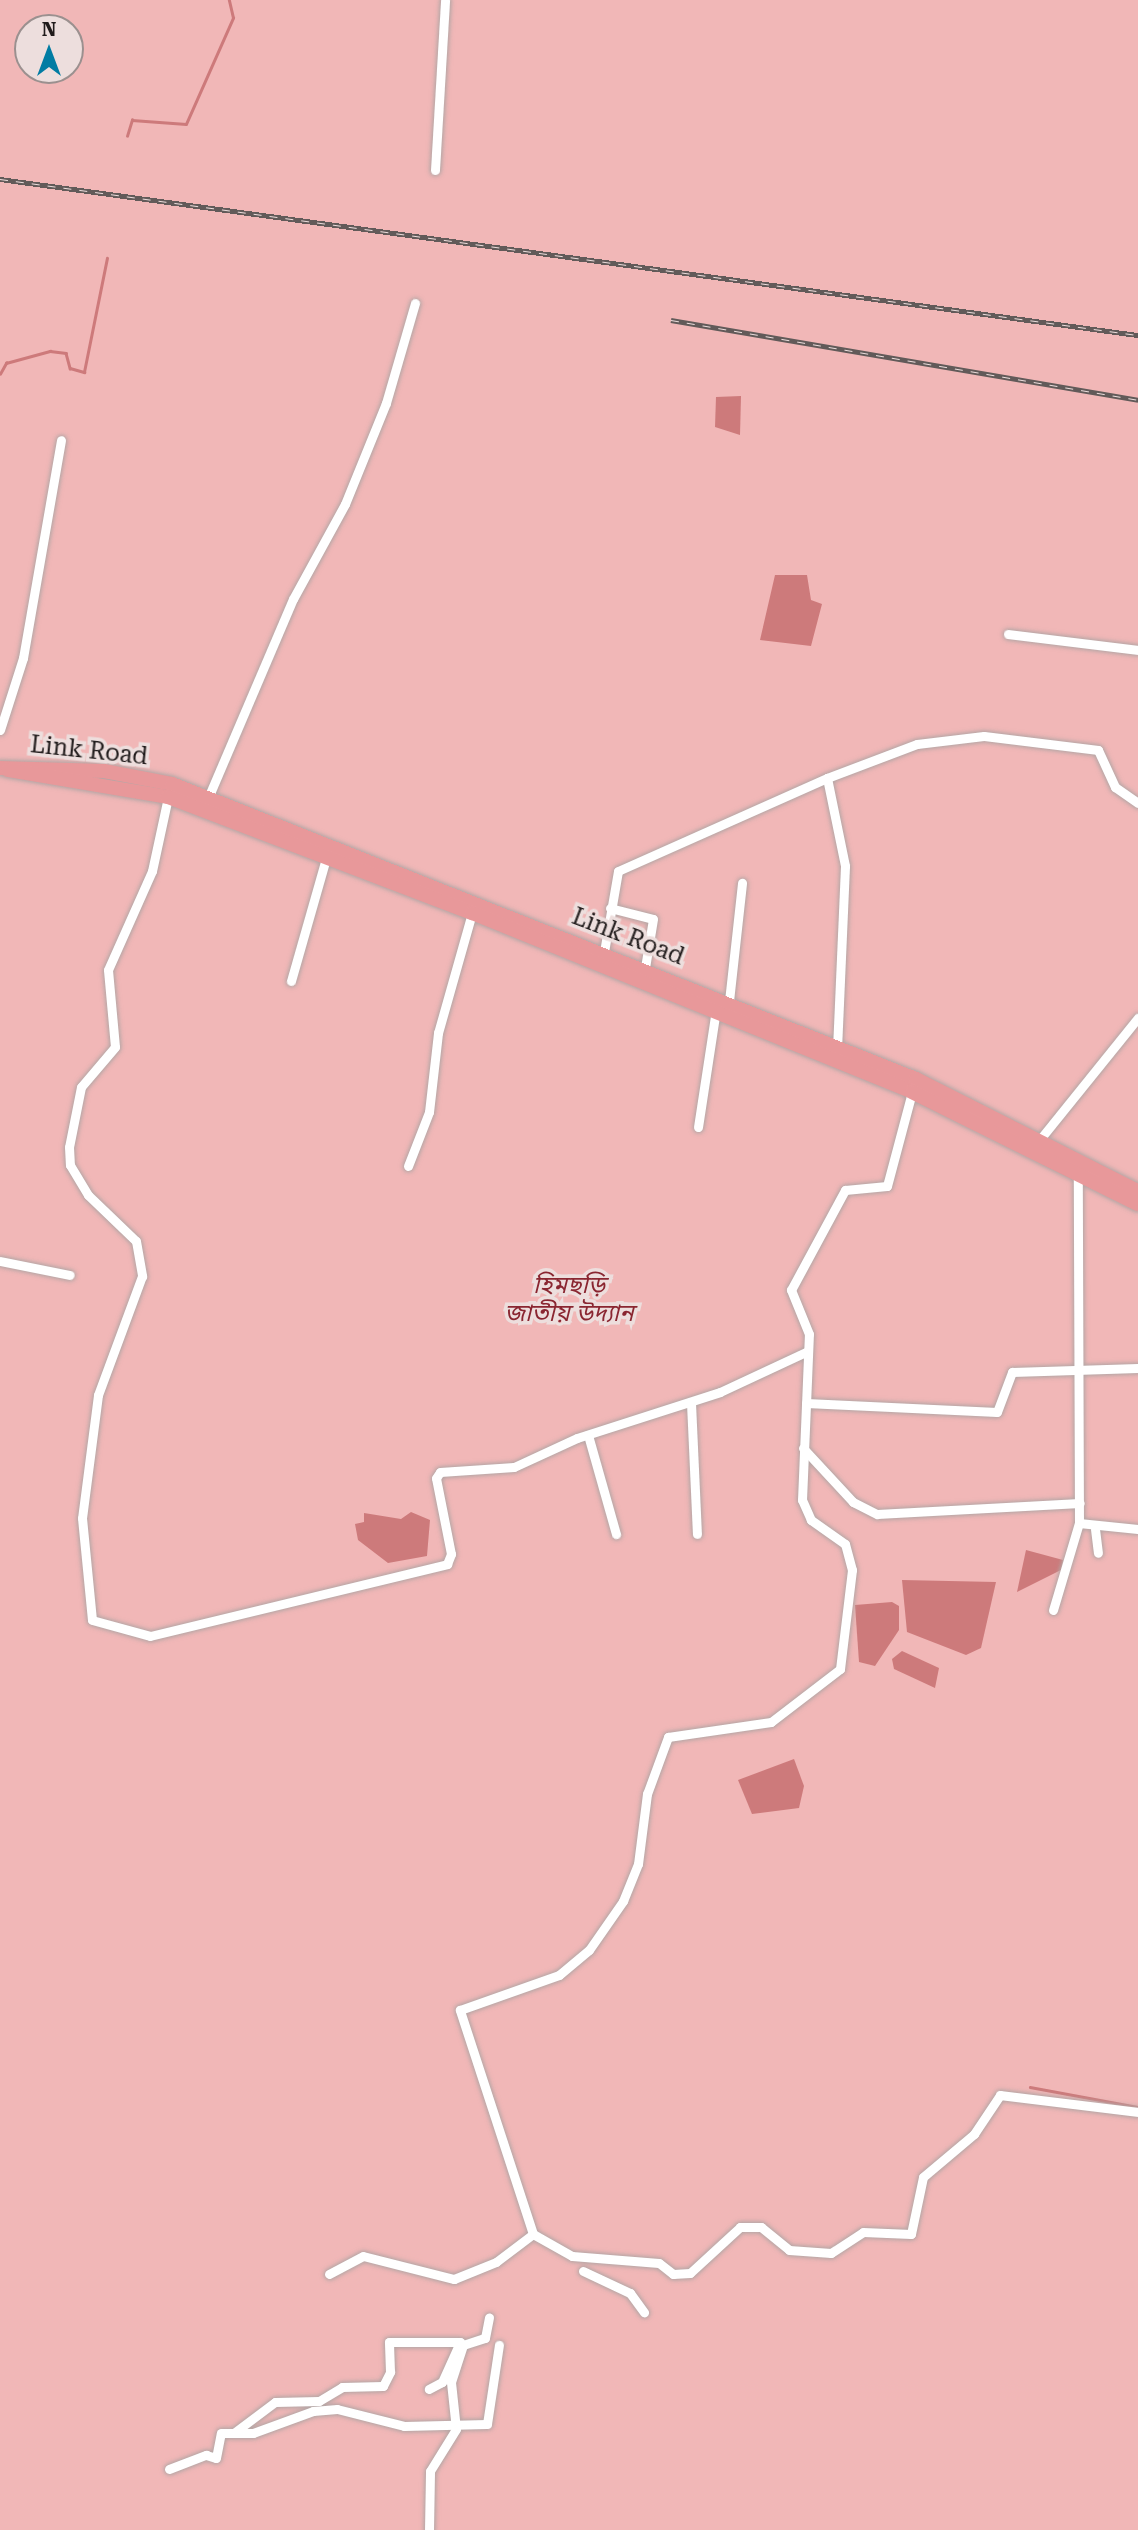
<!DOCTYPE html>
<html>
<head>
<meta charset="utf-8">
<style>
  body { margin:0 }
  #map { position:relative; width:1138px; height:2530px; overflow:hidden; background:#eddedd; font-family:"Roboto Serif","Noto Sans Bengali",serif }
  div>[style] { position:absolute }
  [style*='--x'] { left:calc(var(--x)*1px); top:calc(var(--y)*1px); width:calc(var(--w)*1px); rotate:calc(var(--a)*1deg) }
  .green>* { inset:0; background:#f1b7b7 }
  .water>* { inset:0; background:#cd7a7b }
  .stream>* { height:2.5px; margin:-1.25px; padding:0 1.25px; transform-origin:1.25px; border-radius:1.25px; background:#cd7a7b }
  .roads { filter:drop-shadow(0 0 2px #b4a6a5) drop-shadow(0 0 2px #b4a6a5) }
  .minor>* { height:9px; margin:-4.5px; padding:0 4.5px; transform-origin:4.5px; border-radius:4.5px; background:#fff }
  .trunk>* { height:14px; margin:-7px; padding:0 7px; transform-origin:7px; border-radius:7px; background:#e8989a }
  .rail>* { height:5px; margin-top:-2.5px; transform-origin:0; background:repeating-linear-gradient(90deg,#eddedd 0 8px,#625a59 0 16px); box-sizing:border-box; border-block:2px solid #625a59 }
  span { translate:-50% -50%; white-space:nowrap; text-align:center; line-height:1.15; -webkit-text-stroke:7px #eddedd; paint-order:stroke }
  .street-label { font-size:24px; color:#201b1b }
  .park-label { font-size:24px; color:#8a2631; font-style:italic }
  .north { position:absolute; left:14px; top:14px; width:70px; height:70px; box-sizing:border-box; background:#eddedd; border:2px solid #9b908f; border-radius:50%; rotate:0deg; font-size:19px; font-weight:700; line-height:28px; text-align:center; color:#201b1b }
  .north::after { content:''; display:block; margin:auto; width:24px; height:32px; background:#017ca3; clip-path:polygon(50% 0,100% 100%,50% 72%,0 100%) }
</style>
</head>
<body>
<div id="map">
  <div class="green">
    <i style="clip-path:polygon(evenodd,0 0,1138px 0,1138px 2530px,0 2530px,0 0,28px 28px,70px 28px,70px 70px,28px 70px,28px 28px)"></i>
  </div>
  <div class="water">
    <i style="clip-path:polygon(741px 396px,740px 435px,715px 427px,716px 397px)"></i>
    <i style="clip-path:polygon(775px 575px,807px 575px,811px 600px,822px 604px,811px 646px,760px 640px)"></i>
    <i style="clip-path:polygon(411px 1512px,430px 1520px,427px 1556px,388px 1563px,358px 1540px,355px 1524px,364px 1522px,364px 1513px,401px 1519px)"></i>
    <i style="clip-path:polygon(1026px 1550px,1063px 1560px,1061px 1570px,1017px 1592px)"></i>
    <i style="clip-path:polygon(902px 1580px,996px 1582px,981px 1648px,966px 1655px,907px 1632px)"></i>
    <i style="clip-path:polygon(892px 1602px,899px 1606px,899px 1630px,875px 1666px,859px 1662px,855px 1605px)"></i>
    <i style="clip-path:polygon(902px 1651px,939px 1668px,935px 1688px,894px 1669px,892px 1659px)"></i>
    <i style="clip-path:polygon(794px 1759px,804px 1786px,799px 1808px,752px 1814px,738px 1780px)"></i>
  </div>
  <div class="stream">
    <i style="--x:127;--y:136;--w:17;--a:-73"></i>
    <i style="--x:132;--y:120;--w:54;--a:4.2"></i>
    <i style="--x:186;--y:124;--w:116;--a:-66.1"></i>
    <i style="--x:233;--y:18;--w:18;--a:-103"></i>
    <i style="--x:0;--y:374;--w:13;--a:-61"></i>
    <i style="--x:6;--y:363;--w:46;--a:-15.3"></i>
    <i style="--x:50;--y:351;--w:16;--a:7"></i>
    <i style="--x:66;--y:353;--w:16;--a:75"></i>
    <i style="--x:70;--y:368;--w:15;--a:16"></i>
    <i style="--x:84;--y:372;--w:116;--a:-78.6"></i>
    <i style="--x:1030;--y:2087;--w:110;--a:10.5"></i>
  </div>
  <div class="roads">
    <div class="minor">
      <i style="--x:435;--y:170;--w:170;--a:-86.6"></i>
      <i style="--x:1008;--y:634;--w:131;--a:7"></i>
      <i style="--x:0;--y:730;--w:76;--a:-72.3"></i>
      <i style="--x:23;--y:658;--w:221;--a:-80.1"></i>
      <i style="--x:827;--y:778;--w:96;--a:-20.7"></i>
      <i style="--x:917;--y:744;--w:67;--a:-6.8"></i>
      <i style="--x:984;--y:736;--w:115;--a:7"></i>
      <i style="--x:1098;--y:750;--w:41;--a:65.3"></i>
      <i style="--x:1115;--y:787;--w:28;--a:35"></i>
      <i style="--x:168;--y:797;--w:76;--a:102.2"></i>
      <i style="--x:152;--y:871;--w:108;--a:114"></i>
      <i style="--x:108;--y:970;--w:77;--a:84.8"></i>
      <i style="--x:115;--y:1047;--w:52;--a:130.4"></i>
      <i style="--x:81;--y:1087;--w:61;--a:101.3"></i>
      <i style="--x:69;--y:1147;--w:18;--a:87"></i>
      <i style="--x:70;--y:1165;--w:35;--a:59"></i>
      <i style="--x:88;--y:1195;--w:66;--a:43.8"></i>
      <i style="--x:136;--y:1241;--w:36;--a:80"></i>
      <i style="--x:142;--y:1276;--w:127;--a:110.3"></i>
      <i style="--x:98;--y:1395;--w:124;--a:97.4"></i>
      <i style="--x:82;--y:1518;--w:102;--a:84.4"></i>
      <i style="--x:92;--y:1620;--w:60;--a:15.4"></i>
      <i style="--x:150;--y:1636;--w:306;--a:-13.6"></i>
      <i style="--x:447;--y:1564;--w:11;--a:-68"></i>
      <i style="--x:451;--y:1554;--w:77;--a:-101.2"></i>
      <i style="--x:436;--y:1478;--w:7;--a:-56"></i>
      <i style="--x:440;--y:1472;--w:74;--a:-3.9"></i>
      <i style="--x:514;--y:1467;--w:69;--a:-24.7"></i>
      <i style="--x:577;--y:1438;--w:150;--a:-17.8"></i>
      <i style="--x:720;--y:1392;--w:97;--a:-25"></i>
      <i style="--x:208;--y:798;--w:216;--a:-66.9"></i>
      <i style="--x:293;--y:599;--w:108;--a:-61.3"></i>
      <i style="--x:345;--y:504;--w:109;--a:-67.9"></i>
      <i style="--x:386;--y:403;--w:104;--a:-73.8"></i>
      <i style="--x:610;--y:908;--w:44;--a:14.3"></i>
      <i style="--x:653;--y:919;--w:50;--a:99.3"></i>
      <i style="--x:604;--y:952;--w:82;--a:-80.2"></i>
      <i style="--x:618;--y:871;--w:229;--a:-24"></i>
      <i style="--x:827;--y:778;--w:90;--a:78.4"></i>
      <i style="--x:845;--y:866;--w:181;--a:92.5"></i>
      <i style="--x:291;--y:981;--w:131;--a:-74.1"></i>
      <i style="--x:729;--y:1001;--w:119;--a:-83.7"></i>
      <i style="--x:698;--y:1127;--w:119;--a:-81.3"></i>
      <i style="--x:1037;--y:1143;--w:161;--a:-51.1"></i>
      <i style="--x:408;--y:1166;--w:58;--a:-68.7"></i>
      <i style="--x:429;--y:1112;--w:80;--a:-83.5"></i>
      <i style="--x:438;--y:1033;--w:125;--a:-74.2"></i>
      <i style="--x:0;--y:1261;--w:71;--a:11.3"></i>
      <i style="--x:691;--y:1403;--w:131;--a:87.4"></i>
      <i style="--x:806;--y:1403;--w:191;--a:2.7"></i>
      <i style="--x:997;--y:1412;--w:43;--a:-69.4"></i>
      <i style="--x:1012;--y:1372;--w:126;--a:-1.8"></i>
      <i style="--x:588;--y:1435;--w:103;--a:74.2"></i>
      <i style="--x:803;--y:1448;--w:74;--a:47.2"></i>
      <i style="--x:853;--y:1502;--w:27;--a:27"></i>
      <i style="--x:877;--y:1514;--w:203;--a:-3.1"></i>
      <i style="--x:1079;--y:1523;--w:59;--a:5.8"></i>
      <i style="--x:1095;--y:1529;--w:24;--a:83"></i>
      <i style="--x:1053;--y:1610;--w:91;--a:-73.4"></i>
      <i style="--x:1079;--y:1523;--w:344;--a:-90.2"></i>
      <i style="--x:533;--y:2234;--w:236;--a:-108.1"></i>
      <i style="--x:460;--y:2010;--w:105;--a:-19.5"></i>
      <i style="--x:559;--y:1975;--w:39;--a:-40"></i>
      <i style="--x:589;--y:1950;--w:60;--a:-55.2"></i>
      <i style="--x:623;--y:1901;--w:40;--a:-68"></i>
      <i style="--x:638;--y:1864;--w:71;--a:-82.7"></i>
      <i style="--x:647;--y:1794;--w:61;--a:-69.8"></i>
      <i style="--x:668;--y:1737;--w:104;--a:-8.3"></i>
      <i style="--x:771;--y:1722;--w:87;--a:-37.5"></i>
      <i style="--x:840;--y:1669;--w:100;--a:-83.1"></i>
      <i style="--x:852;--y:1570;--w:27;--a:-105"></i>
      <i style="--x:845;--y:1544;--w:42;--a:-144.8"></i>
      <i style="--x:811;--y:1520;--w:22;--a:-114"></i>
      <i style="--x:802;--y:1500;--w:166;--a:-87.6"></i>
      <i style="--x:809;--y:1334;--w:48;--a:-112.2"></i>
      <i style="--x:791;--y:1290;--w:114;--a:-61.6"></i>
      <i style="--x:845;--y:1190;--w:42;--a:-5.4"></i>
      <i style="--x:887;--y:1186;--w:97;--a:-75.1"></i>
      <i style="--x:583;--y:2271;--w:52;--a:25.1"></i>
      <i style="--x:630;--y:2293;--w:24;--a:54"></i>
      <i style="--x:329;--y:2274;--w:38;--a:-28"></i>
      <i style="--x:363;--y:2256;--w:94;--a:14.2"></i>
      <i style="--x:454;--y:2279;--w:45;--a:-22"></i>
      <i style="--x:496;--y:2262;--w:46;--a:-37.1"></i>
      <i style="--x:533;--y:2234;--w:45;--a:29.4"></i>
      <i style="--x:572;--y:2256;--w:87;--a:4.6"></i>
      <i style="--x:659;--y:2263;--w:18;--a:38"></i>
      <i style="--x:673;--y:2274;--w:17;--a:-3"></i>
      <i style="--x:690;--y:2273;--w:68;--a:-42.6"></i>
      <i style="--x:740;--y:2227;--w:21;--a:0"></i>
      <i style="--x:761;--y:2227;--w:36;--a:39"></i>
      <i style="--x:789;--y:2250;--w:42;--a:4.1"></i>
      <i style="--x:831;--y:2253;--w:38;--a:-33"></i>
      <i style="--x:863;--y:2232;--w:48;--a:2.4"></i>
      <i style="--x:911;--y:2234;--w:58;--a:-78.1"></i>
      <i style="--x:923;--y:2177;--w:67;--a:-40.1"></i>
      <i style="--x:974;--y:2134;--w:47;--a:-56.3"></i>
      <i style="--x:1000;--y:2095;--w:139;--a:7"></i>
      <i style="--x:235;--y:2432;--w:50;--a:-36.9"></i>
      <i style="--x:275;--y:2402;--w:44;--a:-1.3"></i>
      <i style="--x:319;--y:2401;--w:27;--a:-31"></i>
      <i style="--x:342;--y:2387;--w:41;--a:-1.4"></i>
      <i style="--x:383;--y:2386;--w:16;--a:-63"></i>
      <i style="--x:390;--y:2372;--w:30;--a:-92"></i>
      <i style="--x:389;--y:2342;--w:71;--a:0"></i>
      <i style="--x:460;--y:2342;--w:44;--a:114.2"></i>
      <i style="--x:442;--y:2382;--w:15;--a:152"></i>
      <i style="--x:169;--y:2469;--w:40;--a:-21"></i>
      <i style="--x:206;--y:2455;--w:10;--a:17"></i>
      <i style="--x:216;--y:2458;--w:25;--a:-79"></i>
      <i style="--x:221;--y:2433;--w:32;--a:0"></i>
      <i style="--x:253;--y:2433;--w:64;--a:-20.1"></i>
      <i style="--x:313;--y:2411;--w:24;--a:-5"></i>
      <i style="--x:337;--y:2409;--w:69;--a:14.2"></i>
      <i style="--x:404;--y:2426;--w:83;--a:-1.4"></i>
      <i style="--x:487;--y:2424;--w:80;--a:-81.4"></i>
      <i style="--x:429;--y:2530;--w:59;--a:-89"></i>
      <i style="--x:430;--y:2471;--w:49;--a:-58.2"></i>
      <i style="--x:456;--y:2429;--w:47;--a:-96.1"></i>
      <i style="--x:451;--y:2382;--w:39;--a:-72"></i>
      <i style="--x:463;--y:2345;--w:23;--a:-18"></i>
      <i style="--x:485;--y:2338;--w:21;--a:-79"></i>
    </div>
    <div class="trunk">
      <i style="--x:0;--y:768;--w:104;--a:1.7"></i>
      <i style="--x:104;--y:771;--w:69;--a:10.8"></i>
      <i style="--x:172;--y:784;--w:800;--a:21.63"></i>
      <i style="--x:916;--y:1079;--w:249;--a:26.8"></i>
      <i style="--x:8;--y:770;--w:162;--a:9.6"></i>
      <i style="--x:168;--y:797;--w:325;--a:20.9"></i>
      <i style="--x:472;--y:913;--w:475;--a:22.1"></i>
      <i style="--x:912;--y:1092;--w:252;--a:26.4"></i>
    </div>
  </div>
  <div class="rail">
    <i style="--x:0;--y:179;--w:1149;--a:7.81"></i>
    <i style="--x:671;--y:320;--w:474;--a:9.7"></i>
  </div>
  <div class="street-label">
    <span style="left:89px;top:751px;rotate:6deg">Link Road</span>
    <span style="left:628px;top:937px;rotate:21deg">Link Road</span>
  </div>
  <div class="park-label">
    <span style="left:569px;top:1300px">হিমছড়ি<br>জাতীয় উদ্যান</span>
  </div>
  <div class="north">N</div>
</div>
</body>
</html>
